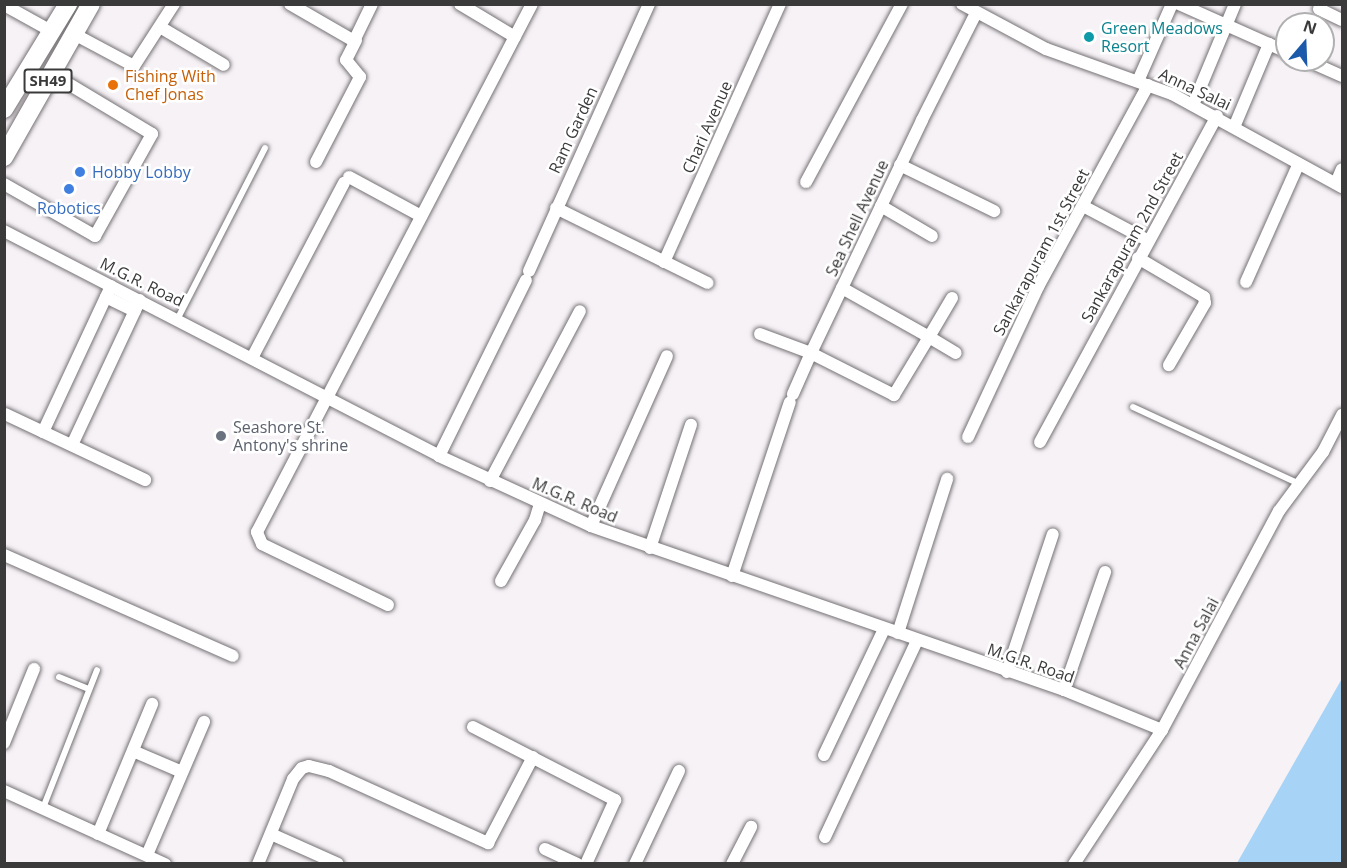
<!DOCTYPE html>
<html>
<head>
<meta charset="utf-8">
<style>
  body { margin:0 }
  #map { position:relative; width:1347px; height:868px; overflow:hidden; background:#f6f2f6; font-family:"Open Sans",sans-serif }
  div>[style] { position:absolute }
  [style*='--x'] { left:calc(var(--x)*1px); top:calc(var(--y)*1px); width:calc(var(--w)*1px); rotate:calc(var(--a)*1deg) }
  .water>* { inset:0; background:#a7d4f6 }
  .roads { filter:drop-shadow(0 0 2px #757174) drop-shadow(0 0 2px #757174) }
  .service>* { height:6px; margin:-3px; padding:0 3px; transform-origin:3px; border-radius:3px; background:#fff }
  .minor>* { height:12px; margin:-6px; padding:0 6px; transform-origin:6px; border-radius:6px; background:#fff }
  .primary>* { height:18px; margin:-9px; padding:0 9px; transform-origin:9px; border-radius:9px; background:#fff }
  .dots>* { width:16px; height:16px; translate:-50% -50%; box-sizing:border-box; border:3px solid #fff; border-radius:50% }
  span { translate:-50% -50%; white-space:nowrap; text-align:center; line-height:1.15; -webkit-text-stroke:5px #fff; paint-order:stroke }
  .shield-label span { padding:2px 4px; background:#fff; border:2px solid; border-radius:4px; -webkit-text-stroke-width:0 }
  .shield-label { font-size:15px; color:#3b3a3b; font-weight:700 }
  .culture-label { font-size:16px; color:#0d838f }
  .left { translate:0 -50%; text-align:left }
  .food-label { font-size:16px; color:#c56008 }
  .street-label { font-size:16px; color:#3b3a3b }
  .shop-label { font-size:16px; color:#366cbe }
  .worship-label { font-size:16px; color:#5b616d }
  .frame { position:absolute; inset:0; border:6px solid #3b3a3b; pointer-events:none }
  .north { position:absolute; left:1275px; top:12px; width:60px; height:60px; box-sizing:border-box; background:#fff; border:2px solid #b1b0b1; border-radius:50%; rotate:19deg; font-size:16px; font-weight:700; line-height:24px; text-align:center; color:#3b3a3b }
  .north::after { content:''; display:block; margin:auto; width:21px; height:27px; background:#1b59aa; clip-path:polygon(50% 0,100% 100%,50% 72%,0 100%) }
</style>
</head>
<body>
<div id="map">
  <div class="water">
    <i style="clip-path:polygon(1342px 678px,1342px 863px,1237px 863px,1340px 682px)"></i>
  </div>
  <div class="roads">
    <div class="service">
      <i style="--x:178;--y:318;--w:191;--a:-62.9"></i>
      <i style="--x:1133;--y:407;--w:184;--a:24.8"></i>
      <i style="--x:59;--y:677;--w:32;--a:22"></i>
      <i style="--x:43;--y:808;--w:148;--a:-68.6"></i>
    </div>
    <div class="minor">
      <i style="--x:290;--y:4;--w:74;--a:30"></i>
      <i style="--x:354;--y:41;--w:41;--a:-64.1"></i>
      <i style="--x:460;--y:4;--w:64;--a:31"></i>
      <i style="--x:962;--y:4;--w:95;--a:28.2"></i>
      <i style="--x:1046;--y:49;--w:134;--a:19.7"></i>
      <i style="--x:1172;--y:94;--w:194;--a:28.7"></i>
      <i style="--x:1179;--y:4;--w:118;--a:24"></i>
      <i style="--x:4;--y:5;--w:54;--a:29"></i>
      <i style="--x:1319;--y:9;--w:25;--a:26"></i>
      <i style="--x:160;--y:27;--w:74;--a:30.7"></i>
      <i style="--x:74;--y:34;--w:68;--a:28.1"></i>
      <i style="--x:134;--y:66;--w:74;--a:-57.2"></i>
      <i style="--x:1306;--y:60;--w:39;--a:24"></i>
      <i style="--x:1138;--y:81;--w:84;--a:-66.2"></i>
      <i style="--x:1193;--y:105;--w:109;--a:-67.4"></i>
      <i style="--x:1235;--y:125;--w:88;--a:-67.2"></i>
      <i style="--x:316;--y:162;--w:96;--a:-62.6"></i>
      <i style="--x:360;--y:77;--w:22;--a:-129"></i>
      <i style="--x:346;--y:60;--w:22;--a:-63"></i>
      <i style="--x:900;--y:165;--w:105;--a:26.1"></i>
      <i style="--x:349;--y:177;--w:82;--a:28.4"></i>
      <i style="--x:806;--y:182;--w:202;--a:-61.7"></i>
      <i style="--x:1336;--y:183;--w:15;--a:-67"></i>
      <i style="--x:4;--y:184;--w:105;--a:29.7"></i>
      <i style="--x:95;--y:236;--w:117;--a:-60.8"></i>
      <i style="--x:152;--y:134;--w:117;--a:-149"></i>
      <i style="--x:881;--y:206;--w:59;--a:30.5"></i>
      <i style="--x:1083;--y:206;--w:72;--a:28"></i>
      <i style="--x:556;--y:208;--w:169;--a:26.3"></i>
      <i style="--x:4;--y:231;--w:490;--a:27.3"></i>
      <i style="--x:439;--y:456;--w:167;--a:24.7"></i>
      <i style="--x:591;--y:526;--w:501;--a:19.12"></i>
      <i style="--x:1064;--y:690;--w:106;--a:22.2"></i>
      <i style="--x:1138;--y:258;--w:77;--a:30.6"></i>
      <i style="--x:1204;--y:297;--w:6;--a:81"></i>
      <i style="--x:1205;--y:303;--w:72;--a:120.1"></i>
      <i style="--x:664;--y:262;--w:283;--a:-65.8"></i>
      <i style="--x:529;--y:271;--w:293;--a:-65.8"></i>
      <i style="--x:1246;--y:282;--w:128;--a:-66"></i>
      <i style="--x:842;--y:288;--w:100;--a:29.4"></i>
      <i style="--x:929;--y:337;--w:68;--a:121.1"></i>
      <i style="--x:894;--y:395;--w:93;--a:-153.2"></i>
      <i style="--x:811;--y:353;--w:258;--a:-64.5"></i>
      <i style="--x:922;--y:120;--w:120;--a:-63.2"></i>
      <i style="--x:106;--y:297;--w:32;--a:26"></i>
      <i style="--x:952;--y:298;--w:45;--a:120.5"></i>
      <i style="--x:929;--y:337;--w:31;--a:31"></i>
      <i style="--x:760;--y:334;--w:54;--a:20.4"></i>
      <i style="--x:811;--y:353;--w:45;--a:113.7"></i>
      <i style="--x:252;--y:358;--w:198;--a:-62.3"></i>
      <i style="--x:5;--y:414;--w:155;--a:25.2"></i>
      <i style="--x:43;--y:432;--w:161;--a:-65"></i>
      <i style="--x:968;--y:437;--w:166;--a:-65"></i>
      <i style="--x:1038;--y:287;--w:230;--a:-61.4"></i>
      <i style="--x:1040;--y:442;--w:371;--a:-61.5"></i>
      <i style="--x:72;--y:445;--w:160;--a:-64.9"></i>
      <i style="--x:439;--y:456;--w:196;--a:-63.7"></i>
      <i style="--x:490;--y:481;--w:192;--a:-62.1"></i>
      <i style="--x:591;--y:526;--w:186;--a:-65.9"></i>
      <i style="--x:650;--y:548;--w:130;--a:-71.6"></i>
      <i style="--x:4;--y:555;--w:250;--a:23.8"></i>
      <i style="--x:732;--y:576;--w:183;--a:-71.6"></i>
      <i style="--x:501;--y:581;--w:70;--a:-60.9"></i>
      <i style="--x:535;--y:520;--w:17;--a:-73"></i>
      <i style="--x:388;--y:605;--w:140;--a:-154.2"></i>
      <i style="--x:262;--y:544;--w:13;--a:-113"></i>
      <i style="--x:257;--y:532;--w:595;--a:-62.49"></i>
      <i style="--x:898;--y:633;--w:162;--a:-72.3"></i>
      <i style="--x:1007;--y:672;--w:145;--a:-71.6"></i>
      <i style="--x:1064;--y:690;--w:125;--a:-70.8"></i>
      <i style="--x:473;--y:727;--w:160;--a:27.2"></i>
      <i style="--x:615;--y:800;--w:70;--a:114.4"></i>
      <i style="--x:4;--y:743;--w:80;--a:-67.9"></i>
      <i style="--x:133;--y:751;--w:53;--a:23.2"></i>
      <i style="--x:824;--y:755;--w:140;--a:-64.5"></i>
      <i style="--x:4;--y:791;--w:177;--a:24.4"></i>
      <i style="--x:98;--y:834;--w:141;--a:-67.4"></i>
      <i style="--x:271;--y:834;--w:73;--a:24.1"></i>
      <i style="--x:825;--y:837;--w:217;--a:-64.9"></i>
      <i style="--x:545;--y:849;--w:35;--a:25"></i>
      <i style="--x:147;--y:855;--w:145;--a:-66.8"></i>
      <i style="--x:258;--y:864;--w:92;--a:-67.6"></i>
      <i style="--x:293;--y:779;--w:14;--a:-51"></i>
      <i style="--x:302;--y:768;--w:7;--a:-16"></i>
      <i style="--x:309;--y:766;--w:21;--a:14"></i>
      <i style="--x:329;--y:771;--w:175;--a:24.4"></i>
      <i style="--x:488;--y:843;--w:97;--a:-62.4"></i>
      <i style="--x:635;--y:864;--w:103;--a:-64.7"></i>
      <i style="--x:732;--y:864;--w:42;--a:-62.8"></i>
      <i style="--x:1074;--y:864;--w:160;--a:-56.7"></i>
      <i style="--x:1162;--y:730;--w:248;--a:-61.9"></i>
      <i style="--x:1279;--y:511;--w:74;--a:-53.3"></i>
      <i style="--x:1323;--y:452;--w:42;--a:-62.8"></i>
    </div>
    <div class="primary">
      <i style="--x:4;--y:109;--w:123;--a:-58.6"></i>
      <i style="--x:4;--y:157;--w:176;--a:-60.4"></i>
    </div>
  </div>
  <div class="dots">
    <i style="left:1089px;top:37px;background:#0f9aa8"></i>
    <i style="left:113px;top:85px;background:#e8710a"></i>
    <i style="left:80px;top:172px;background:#3f7fe0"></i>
    <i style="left:69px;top:189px;background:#3f7fe0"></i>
    <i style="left:221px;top:436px;background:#6b7280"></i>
  </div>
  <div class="shield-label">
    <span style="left:48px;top:81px">SH49</span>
  </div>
  <div class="culture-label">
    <span class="left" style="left:1101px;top:37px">Green Meadows<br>Resort</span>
  </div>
  <div class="food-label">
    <span class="left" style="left:125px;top:85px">Fishing With<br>Chef Jonas</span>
  </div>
  <div class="street-label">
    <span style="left:1195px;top:89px;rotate:25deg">Anna Salai</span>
    <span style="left:707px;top:127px;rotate:-66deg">Chari Avenue</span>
    <span style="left:573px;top:130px;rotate:-65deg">Ram Garden</span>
    <span style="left:857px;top:218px;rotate:-65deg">Sea Shell Avenue</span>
    <span style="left:1132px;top:237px;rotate:-61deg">Sankarapuram 2nd Street</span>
    <span style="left:1041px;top:252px;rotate:-62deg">Sankarapuram 1st Street</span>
    <span style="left:142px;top:282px;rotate:26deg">M.G.R. Road</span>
    <span style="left:575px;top:500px;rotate:23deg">M.G.R. Road</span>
    <span style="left:1196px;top:633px;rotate:-62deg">Anna Salai</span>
    <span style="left:1031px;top:663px;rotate:19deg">M.G.R. Road</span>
  </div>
  <div class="shop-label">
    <span class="left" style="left:92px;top:172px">Hobby Lobby</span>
    <span style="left:69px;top:208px">Robotics</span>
  </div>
  <div class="worship-label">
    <span class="left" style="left:233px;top:436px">Seashore St.<br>Antony's shrine</span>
  </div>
  <div class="frame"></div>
  <div class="north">N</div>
</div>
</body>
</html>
